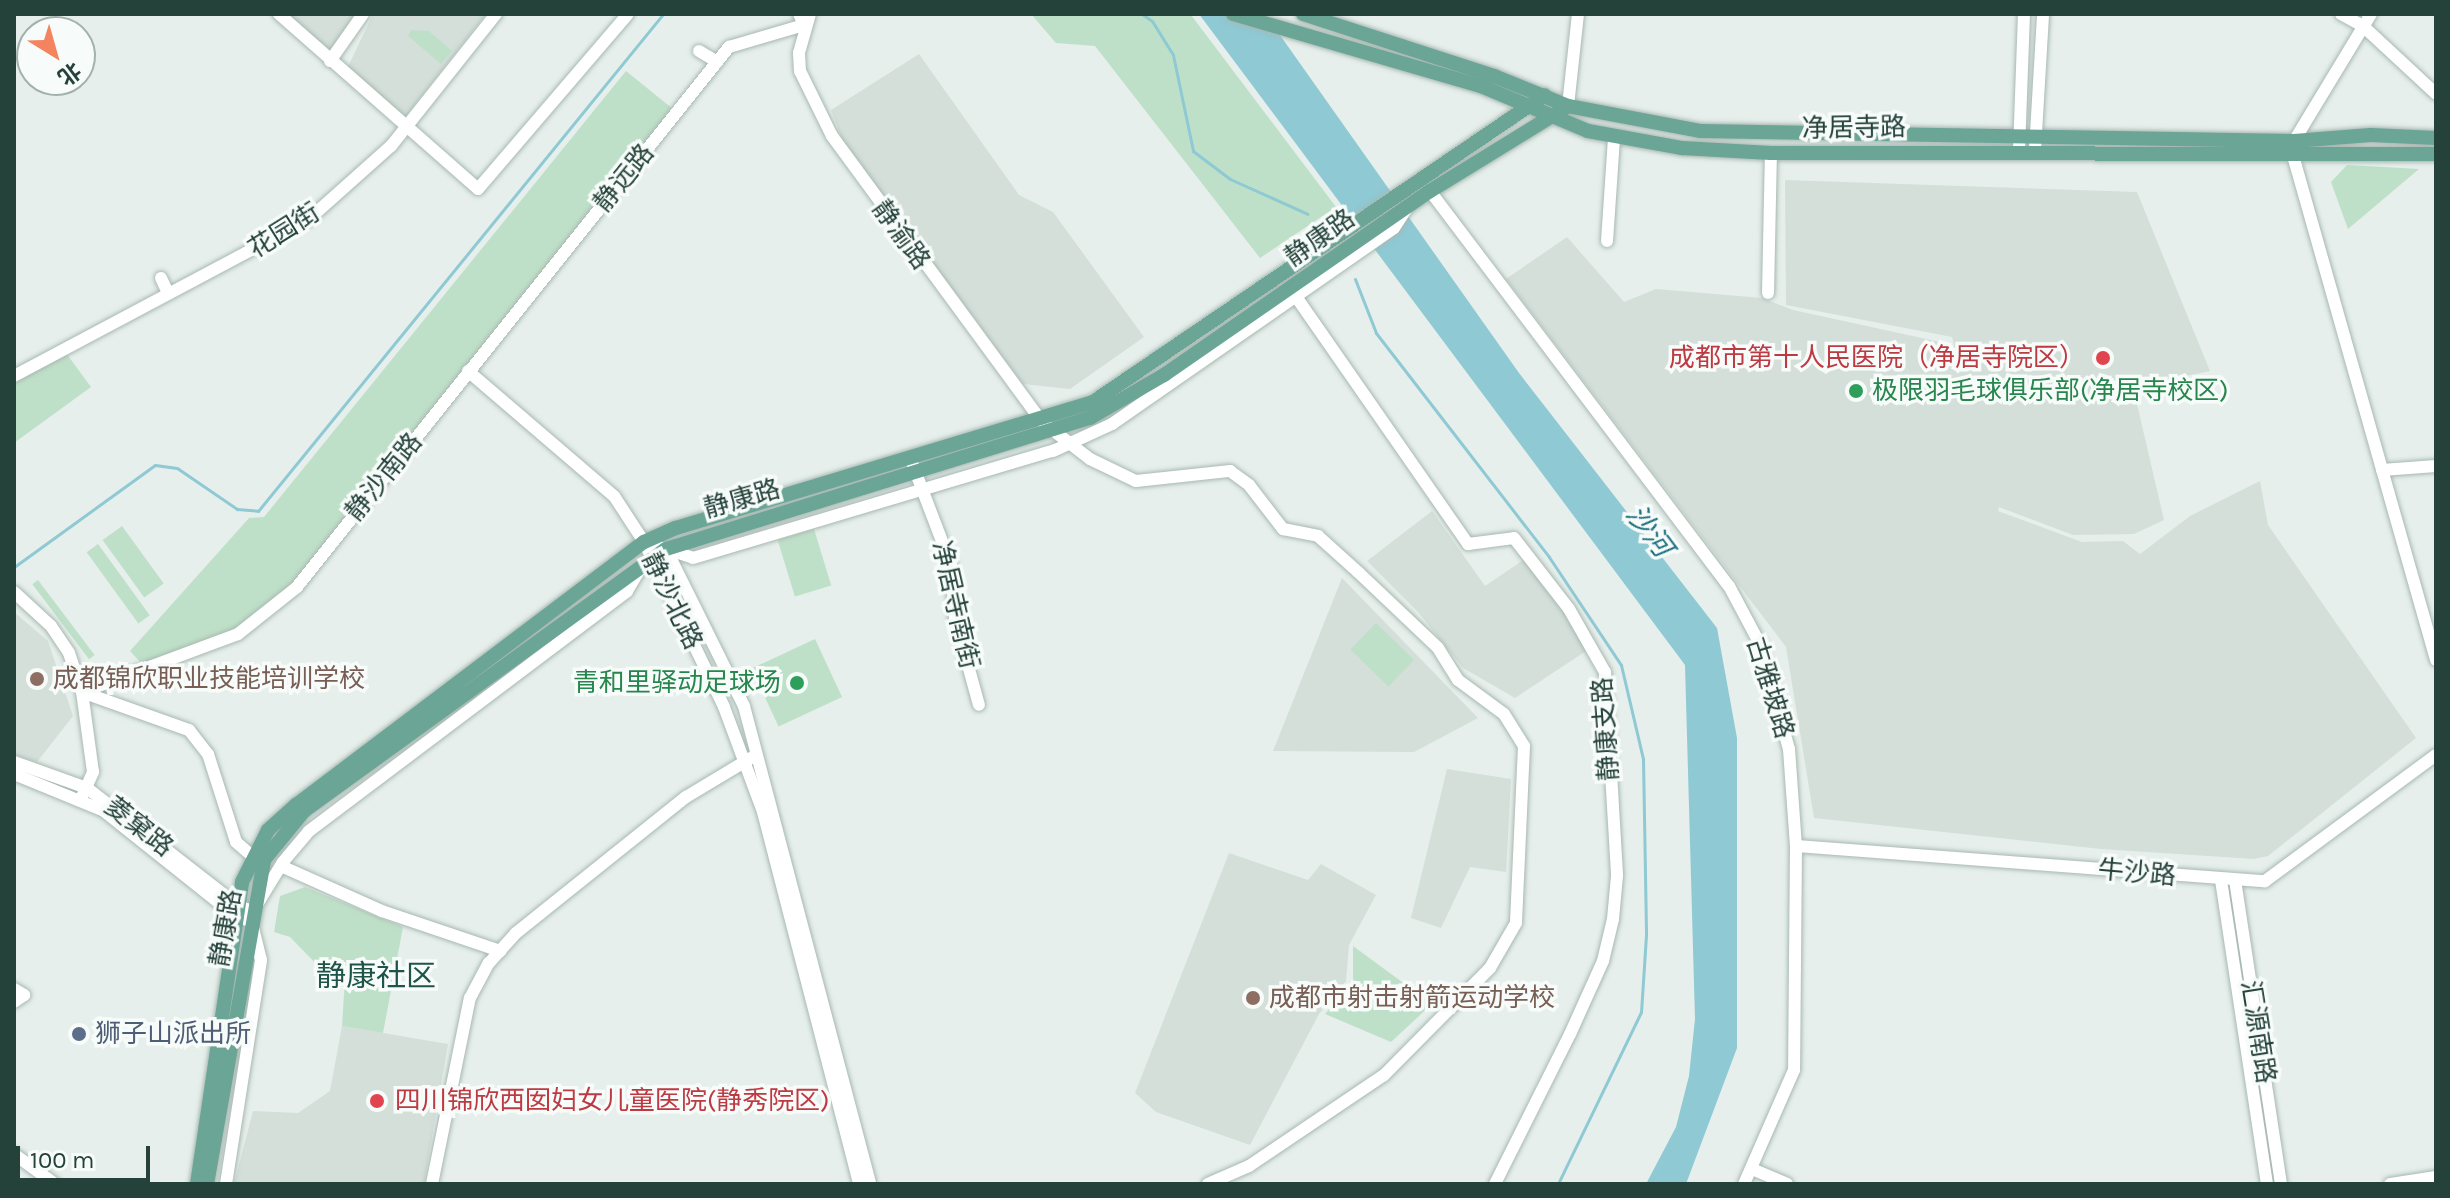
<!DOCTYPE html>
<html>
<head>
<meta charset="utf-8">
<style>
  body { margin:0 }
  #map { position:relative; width:2450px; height:1198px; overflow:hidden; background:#e6efeb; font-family:Karla,"Noto Sans SC",sans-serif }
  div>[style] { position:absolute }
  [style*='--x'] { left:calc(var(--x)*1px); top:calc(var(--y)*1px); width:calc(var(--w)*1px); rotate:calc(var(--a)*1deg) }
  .built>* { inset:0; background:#d4dfda }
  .green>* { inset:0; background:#bfe0c8; transform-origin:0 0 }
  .water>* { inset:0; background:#8ec9d4 }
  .stream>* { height:3px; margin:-1.5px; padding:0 1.5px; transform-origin:1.5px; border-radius:1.5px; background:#8ec9d4 }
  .roads { filter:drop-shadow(0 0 2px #a8b8b2) drop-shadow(0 0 2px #a8b8b2) }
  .minor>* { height:12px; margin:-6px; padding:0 6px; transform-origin:6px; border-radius:6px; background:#fff }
  .major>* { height:14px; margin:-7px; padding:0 7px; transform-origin:7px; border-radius:7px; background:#6aa596 }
  .dots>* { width:22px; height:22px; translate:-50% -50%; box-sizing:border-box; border:4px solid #f7fbf9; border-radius:50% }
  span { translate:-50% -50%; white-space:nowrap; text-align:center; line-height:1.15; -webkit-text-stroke:7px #f7fbf9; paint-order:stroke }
  .street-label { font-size:26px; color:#24423a }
  .health-label { font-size:26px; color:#be3a42 }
  .right { translate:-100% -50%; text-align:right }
  .left { translate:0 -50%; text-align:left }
  .leisure-label { font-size:26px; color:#27864d }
  .education-label { font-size:26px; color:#785e54 }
  .service-label { font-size:26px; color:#4e5e75 }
  .water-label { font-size:28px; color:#1c6f80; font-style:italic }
  .quarter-label { font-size:30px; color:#1f5548 }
  .frame { position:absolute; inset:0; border:16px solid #24423a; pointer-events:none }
  .north { position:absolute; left:16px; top:16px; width:80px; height:80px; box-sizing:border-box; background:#f7fbf9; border:2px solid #a3b1ad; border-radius:50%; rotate:143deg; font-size:22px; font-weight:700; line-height:32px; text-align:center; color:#24423a }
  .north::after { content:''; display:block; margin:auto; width:28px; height:36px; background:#f4845f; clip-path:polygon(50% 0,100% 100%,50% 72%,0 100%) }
  .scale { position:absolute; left:16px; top:1146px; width:134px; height:36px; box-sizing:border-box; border:4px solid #24423a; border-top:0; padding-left:10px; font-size:24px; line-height:28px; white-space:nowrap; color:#24423a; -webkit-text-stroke:6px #f7fbf9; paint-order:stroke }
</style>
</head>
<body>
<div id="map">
  <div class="built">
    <i style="clip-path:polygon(288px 14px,358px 14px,330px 53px)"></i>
    <i style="clip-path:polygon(373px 14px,486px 14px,402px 121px,346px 71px)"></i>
    <i style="clip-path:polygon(919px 54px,1019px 195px,1053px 212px,1144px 337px,1070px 389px,1023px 384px,843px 142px,831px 110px)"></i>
    <i style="clip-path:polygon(1785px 180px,2137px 192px,2210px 371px,2133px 387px,2164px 520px,2134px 534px,2073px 535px,1999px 507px,1998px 511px,2082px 542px,2123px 541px,2140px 554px,2190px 516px,2260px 481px,2268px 525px,2416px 738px,2268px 856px,2254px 859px,2101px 849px,1814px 818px,1786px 647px,1506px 279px,1567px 237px,1624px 302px,1656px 289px,1762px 298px,1793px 310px,1954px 345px,1952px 337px,1786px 305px)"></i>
    <i style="clip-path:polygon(1432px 511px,1485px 586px,1528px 557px,1589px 649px,1515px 698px,1463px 668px,1418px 612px,1367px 561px)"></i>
    <i style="clip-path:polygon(1342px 578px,1478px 718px,1414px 752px,1273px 751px)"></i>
    <i style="clip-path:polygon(14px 612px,48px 641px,73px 716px,37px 762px,14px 755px)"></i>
    <i style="clip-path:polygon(1447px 769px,1511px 779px,1506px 872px,1470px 867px,1441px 928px,1411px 918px)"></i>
    <i style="clip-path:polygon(1229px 853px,1308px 880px,1321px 864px,1376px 895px,1349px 945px,1346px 981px,1319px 1014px,1250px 1145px,1156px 1112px,1135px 1093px)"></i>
    <i style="clip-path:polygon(342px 1026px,448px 1044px,424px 1184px,234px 1184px,253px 1111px,298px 1113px,330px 1091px)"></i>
  </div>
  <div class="green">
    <i style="clip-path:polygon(1031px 14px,1191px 15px,1336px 207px,1260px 258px,1095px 46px,1056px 43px)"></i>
    <i style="clip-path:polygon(411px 30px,429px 31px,452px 51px,441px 64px,408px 36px)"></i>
    <i style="clip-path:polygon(626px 71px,673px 109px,292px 585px,234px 629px,142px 664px,130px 651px,249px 518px,264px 517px)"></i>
    <i style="clip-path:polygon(2347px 165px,2419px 169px,2348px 229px,2331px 182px)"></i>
    <i style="clip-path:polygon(66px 353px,91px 387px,14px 443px,14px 382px)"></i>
    <i style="left:122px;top:526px;width:71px;height:24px;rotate:54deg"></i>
    <i style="left:814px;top:529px;width:59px;height:38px;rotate:73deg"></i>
    <i style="left:98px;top:544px;width:88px;height:14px;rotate:54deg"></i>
    <i style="left:38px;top:580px;width:94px;height:7px;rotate:53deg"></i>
    <i style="left:1376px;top:623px;width:53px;height:37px;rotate:44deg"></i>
    <i style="left:815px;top:639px;width:64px;height:70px;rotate:65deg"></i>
    <i style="clip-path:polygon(305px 887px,403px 927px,383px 1033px,342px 1026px,345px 979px,327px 975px,290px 937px,274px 932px,280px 896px)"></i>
    <i style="clip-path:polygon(1353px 946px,1432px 1004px,1391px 1042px,1325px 1014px,1353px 981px)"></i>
  </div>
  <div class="water">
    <i style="clip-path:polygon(1199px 14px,1265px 14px,1519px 373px,1717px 628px,1737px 738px,1737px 1048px,1686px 1184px,1646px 1184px,1676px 1127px,1689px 1076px,1695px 1019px,1685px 665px)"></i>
  </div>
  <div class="stream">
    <i style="--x:1142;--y:14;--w:12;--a:35"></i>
    <i style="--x:1152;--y:21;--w:40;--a:58"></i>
    <i style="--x:1173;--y:55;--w:98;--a:78.2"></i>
    <i style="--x:1193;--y:151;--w:46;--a:37.1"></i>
    <i style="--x:1230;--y:179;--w:85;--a:24.2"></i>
    <i style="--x:1355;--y:279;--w:58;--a:68.7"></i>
    <i style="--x:1376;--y:333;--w:283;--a:52.3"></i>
    <i style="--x:1549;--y:557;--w:130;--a:56.3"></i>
    <i style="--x:1621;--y:665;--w:97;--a:76.8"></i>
    <i style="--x:1643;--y:759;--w:176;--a:89"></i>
    <i style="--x:1646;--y:935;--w:77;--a:93.7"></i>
    <i style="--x:1641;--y:1012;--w:191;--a:115.8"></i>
    <i style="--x:14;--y:567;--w:174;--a:-35.9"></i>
    <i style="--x:155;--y:465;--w:22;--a:8"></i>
    <i style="--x:177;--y:468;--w:73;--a:34.3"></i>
    <i style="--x:237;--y:509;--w:21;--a:5"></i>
    <i style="--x:258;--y:511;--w:641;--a:-50.82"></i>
  </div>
  <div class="roads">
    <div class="minor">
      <i style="--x:279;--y:14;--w:265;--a:41.3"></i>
      <i style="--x:478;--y:189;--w:230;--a:-49.4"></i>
      <i style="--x:810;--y:14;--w:41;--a:105.8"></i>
      <i style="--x:799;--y:53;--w:18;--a:87"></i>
      <i style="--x:800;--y:71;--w:72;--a:63.8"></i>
      <i style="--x:832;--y:136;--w:353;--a:53.7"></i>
      <i style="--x:1041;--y:421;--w:62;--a:37.8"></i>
      <i style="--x:1090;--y:459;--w:51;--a:25.6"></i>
      <i style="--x:1136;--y:481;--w:95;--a:-6.1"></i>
      <i style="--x:1230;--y:471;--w:24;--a:36"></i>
      <i style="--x:1249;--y:485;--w:56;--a:52.3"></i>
      <i style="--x:1283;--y:529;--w:36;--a:11"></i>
      <i style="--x:1318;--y:536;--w:54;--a:42"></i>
      <i style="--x:1358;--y:572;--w:110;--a:43.5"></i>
      <i style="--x:1438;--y:648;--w:38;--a:58"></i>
      <i style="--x:1458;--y:680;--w:57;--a:36.5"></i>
      <i style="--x:1504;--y:714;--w:38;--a:58"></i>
      <i style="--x:1524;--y:746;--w:177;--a:92.6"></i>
      <i style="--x:1516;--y:923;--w:52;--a:120"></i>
      <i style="--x:1490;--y:968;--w:151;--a:134.7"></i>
      <i style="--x:1384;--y:1075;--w:163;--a:146"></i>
      <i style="--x:1249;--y:1166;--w:45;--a:156.3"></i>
      <i style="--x:2341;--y:14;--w:26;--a:29"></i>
      <i style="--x:2364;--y:27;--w:98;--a:42.9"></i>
      <i style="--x:699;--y:51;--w:21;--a:31"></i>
      <i style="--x:330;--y:61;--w:57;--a:-54.9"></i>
      <i style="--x:1568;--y:106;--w:93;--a:-83.8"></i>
      <i style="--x:2294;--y:141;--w:149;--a:-58.8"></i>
      <i style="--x:2019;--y:150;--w:136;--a:-87.9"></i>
      <i style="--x:2035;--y:150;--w:136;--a:-86.6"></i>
      <i style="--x:2292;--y:152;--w:528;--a:74.17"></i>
      <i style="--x:1430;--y:191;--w:495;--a:52.9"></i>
      <i style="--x:1729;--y:586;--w:66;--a:61.9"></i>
      <i style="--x:1760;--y:644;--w:109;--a:74.6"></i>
      <i style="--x:1789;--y:749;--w:97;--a:85.9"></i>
      <i style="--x:1796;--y:846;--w:224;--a:90.5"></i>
      <i style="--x:1794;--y:1070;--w:124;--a:113.7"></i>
      <i style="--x:1607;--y:241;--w:103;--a:-86.1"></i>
      <i style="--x:161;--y:278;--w:17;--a:65"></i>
      <i style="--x:1290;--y:288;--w:312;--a:55.2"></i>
      <i style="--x:1468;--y:544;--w:46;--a:-7.4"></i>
      <i style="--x:1514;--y:538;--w:90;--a:52.2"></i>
      <i style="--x:1569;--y:609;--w:73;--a:60.3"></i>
      <i style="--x:1605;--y:672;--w:204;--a:86.6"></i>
      <i style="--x:1617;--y:876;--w:43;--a:95.3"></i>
      <i style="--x:1613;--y:919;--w:43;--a:103.4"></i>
      <i style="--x:1603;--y:961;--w:80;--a:114.3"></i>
      <i style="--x:1570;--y:1034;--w:168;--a:116.6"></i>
      <i style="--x:1768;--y:293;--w:140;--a:-88.8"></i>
      <i style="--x:468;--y:371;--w:192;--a:40.6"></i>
      <i style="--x:614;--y:496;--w:55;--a:56.9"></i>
      <i style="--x:644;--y:542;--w:183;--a:64.1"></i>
      <i style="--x:724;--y:707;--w:112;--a:69.6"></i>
      <i style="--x:763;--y:812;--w:384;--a:75.5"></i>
      <i style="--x:14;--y:376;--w:334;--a:-28"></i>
      <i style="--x:309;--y:219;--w:110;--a:-41.7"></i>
      <i style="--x:391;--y:146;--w:169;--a:-51.5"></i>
      <i style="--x:911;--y:460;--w:112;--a:69.1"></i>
      <i style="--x:951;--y:565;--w:53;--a:85.7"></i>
      <i style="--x:955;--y:618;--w:90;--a:74.6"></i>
      <i style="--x:2382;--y:470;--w:54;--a:-4.2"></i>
      <i style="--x:644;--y:542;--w:23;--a:18"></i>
      <i style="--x:666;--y:549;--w:175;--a:63.6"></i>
      <i style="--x:744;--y:706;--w:494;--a:75.2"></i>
      <i style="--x:666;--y:549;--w:28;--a:18"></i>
      <i style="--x:693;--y:558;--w:376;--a:-16.6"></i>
      <i style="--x:1053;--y:451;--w:65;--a:-24.6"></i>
      <i style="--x:1112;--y:424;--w:343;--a:-34.8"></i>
      <i style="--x:1394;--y:228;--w:24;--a:-57"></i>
      <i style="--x:14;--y:592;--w:50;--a:42.6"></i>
      <i style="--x:51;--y:626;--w:32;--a:56"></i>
      <i style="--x:69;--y:653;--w:41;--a:71.6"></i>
      <i style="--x:82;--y:692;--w:114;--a:19.6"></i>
      <i style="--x:189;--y:730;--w:31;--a:52"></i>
      <i style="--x:208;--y:754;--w:92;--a:72.3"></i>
      <i style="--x:236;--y:842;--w:21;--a:41"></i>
      <i style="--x:14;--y:762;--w:77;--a:19.6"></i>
      <i style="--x:87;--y:788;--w:194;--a:37.9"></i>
      <i style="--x:240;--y:907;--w:14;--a:17"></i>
      <i style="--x:253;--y:911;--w:57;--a:-58.5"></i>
      <i style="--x:283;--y:862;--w:40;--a:-50"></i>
      <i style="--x:309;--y:831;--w:398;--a:-37"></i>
      <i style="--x:627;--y:591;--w:27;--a:-59"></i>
      <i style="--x:14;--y:774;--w:97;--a:22.3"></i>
      <i style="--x:104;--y:811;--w:170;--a:38.6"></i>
      <i style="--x:237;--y:917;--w:15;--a:16"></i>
      <i style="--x:81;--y:799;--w:30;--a:-66"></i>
      <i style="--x:93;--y:772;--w:81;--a:-97.8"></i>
      <i style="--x:82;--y:692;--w:166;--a:-20.4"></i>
      <i style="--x:238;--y:634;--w:75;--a:-38.5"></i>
      <i style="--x:297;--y:587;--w:692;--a:-51.34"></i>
      <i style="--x:729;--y:47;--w:78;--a:-16.3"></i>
      <i style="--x:804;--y:25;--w:12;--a:-114"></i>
      <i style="--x:1796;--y:846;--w:470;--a:4.3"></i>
      <i style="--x:2265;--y:881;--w:212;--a:-36.4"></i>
      <i style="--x:281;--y:866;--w:111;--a:24"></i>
      <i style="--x:382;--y:911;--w:125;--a:18.7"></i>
      <i style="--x:2221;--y:880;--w:307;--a:81.4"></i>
      <i style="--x:2235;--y:880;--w:307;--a:81.4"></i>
      <i style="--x:14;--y:989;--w:12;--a:31"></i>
      <i style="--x:24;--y:995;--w:12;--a:145"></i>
      <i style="--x:14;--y:1154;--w:51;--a:36.2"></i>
      <i style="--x:1752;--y:1169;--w:38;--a:23"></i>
      <i style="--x:226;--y:1184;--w:227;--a:-81.1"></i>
      <i style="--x:261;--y:960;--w:34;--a:-104"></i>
      <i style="--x:432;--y:1184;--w:190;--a:-78.5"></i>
      <i style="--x:470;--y:998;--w:40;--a:-62"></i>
      <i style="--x:489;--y:963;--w:40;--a:-48"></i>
      <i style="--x:516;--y:933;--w:218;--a:-38.7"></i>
      <i style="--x:686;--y:797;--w:76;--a:-31"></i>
      <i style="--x:2390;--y:1184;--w:47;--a:-8.7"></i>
    </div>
    <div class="major">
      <i style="--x:1233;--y:14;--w:258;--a:16.2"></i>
      <i style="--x:1481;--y:86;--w:116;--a:22.8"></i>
      <i style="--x:1588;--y:131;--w:96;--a:10.3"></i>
      <i style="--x:1682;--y:148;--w:89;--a:3.2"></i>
      <i style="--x:1771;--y:153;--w:665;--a:0.09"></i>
      <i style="--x:1303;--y:14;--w:201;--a:18"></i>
      <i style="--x:1494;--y:76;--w:80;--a:22.1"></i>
      <i style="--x:1568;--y:106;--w:134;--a:10.7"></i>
      <i style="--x:1700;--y:131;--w:594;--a:0.96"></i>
      <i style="--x:2294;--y:141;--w:77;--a:-4.5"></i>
      <i style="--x:2371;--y:135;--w:65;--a:2.6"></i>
      <i style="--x:197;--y:1184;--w:305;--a:-81.5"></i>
      <i style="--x:242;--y:882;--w:58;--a:-63.4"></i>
      <i style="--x:268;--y:830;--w:38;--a:-42"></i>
      <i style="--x:296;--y:805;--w:436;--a:-37.1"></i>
      <i style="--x:644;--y:542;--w:35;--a:-24"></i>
      <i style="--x:676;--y:528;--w:436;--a:-16.8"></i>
      <i style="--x:1093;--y:402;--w:546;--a:-34.18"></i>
      <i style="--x:207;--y:1184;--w:329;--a:-80"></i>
      <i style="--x:264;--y:860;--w:63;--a:-50.8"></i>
      <i style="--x:304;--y:811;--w:447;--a:-35.9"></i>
      <i style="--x:666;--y:549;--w:444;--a:-17.2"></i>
      <i style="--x:1090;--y:418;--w:86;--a:-30.2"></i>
      <i style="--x:1164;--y:375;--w:323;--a:-34.7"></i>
      <i style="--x:1430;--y:191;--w:162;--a:-31.6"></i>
    </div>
  </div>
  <div class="dots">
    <i style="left:2103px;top:358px;background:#e0444e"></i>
    <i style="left:1856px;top:391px;background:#2e9e5b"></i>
    <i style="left:37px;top:679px;background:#8d6e63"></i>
    <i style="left:797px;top:683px;background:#2e9e5b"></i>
    <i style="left:1253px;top:998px;background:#8d6e63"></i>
    <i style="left:79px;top:1034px;background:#5c6f8a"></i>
    <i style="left:377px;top:1101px;background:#e0444e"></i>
  </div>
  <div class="street-label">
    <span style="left:1854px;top:128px;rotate:-1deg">净居寺路</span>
    <span style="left:624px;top:178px;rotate:-51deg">静远路</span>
    <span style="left:284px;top:231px;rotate:-32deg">花园街</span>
    <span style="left:901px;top:235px;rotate:54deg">静渝路</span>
    <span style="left:1320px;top:238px;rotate:-35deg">静康路</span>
    <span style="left:384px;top:477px;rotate:-51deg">静沙南路</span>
    <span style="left:742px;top:499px;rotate:-16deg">静康路</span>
    <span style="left:672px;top:601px;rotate:64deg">静沙北路</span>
    <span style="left:955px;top:605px;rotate:77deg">净居寺南街</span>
    <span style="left:1770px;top:688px;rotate:73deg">古雅坡路</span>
    <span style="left:1606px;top:729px;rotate:-94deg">静康支路</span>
    <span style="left:139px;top:827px;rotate:38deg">菱窠路</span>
    <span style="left:2137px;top:873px;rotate:5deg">牛沙路</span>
    <span style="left:226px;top:928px;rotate:-80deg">静康路</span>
    <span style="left:2258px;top:1032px;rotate:81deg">汇源南路</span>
  </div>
  <div class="health-label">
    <span class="right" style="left:2085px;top:358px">成都市第十人民医院（净居寺院区）</span>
    <span class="left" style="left:395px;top:1101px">四川锦欣西囡妇女儿童医院(静秀院区)</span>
  </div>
  <div class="leisure-label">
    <span class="left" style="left:1872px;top:391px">极限羽毛球俱乐部(净居寺校区)</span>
    <span class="right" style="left:781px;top:683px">青和里驿动足球场</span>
  </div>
  <div class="education-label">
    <span class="left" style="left:53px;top:679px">成都锦欣职业技能培训学校</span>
    <span class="left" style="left:1269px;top:998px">成都市射击射箭运动学校</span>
  </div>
  <div class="service-label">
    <span class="left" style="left:95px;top:1034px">狮子山派出所</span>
  </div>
  <div class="water-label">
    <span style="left:1649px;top:531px;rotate:53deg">沙河</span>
  </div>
  <div class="quarter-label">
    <span style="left:376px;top:976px">静康社区</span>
  </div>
  <div class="frame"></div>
  <div class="north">北</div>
  <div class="scale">100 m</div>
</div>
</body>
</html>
